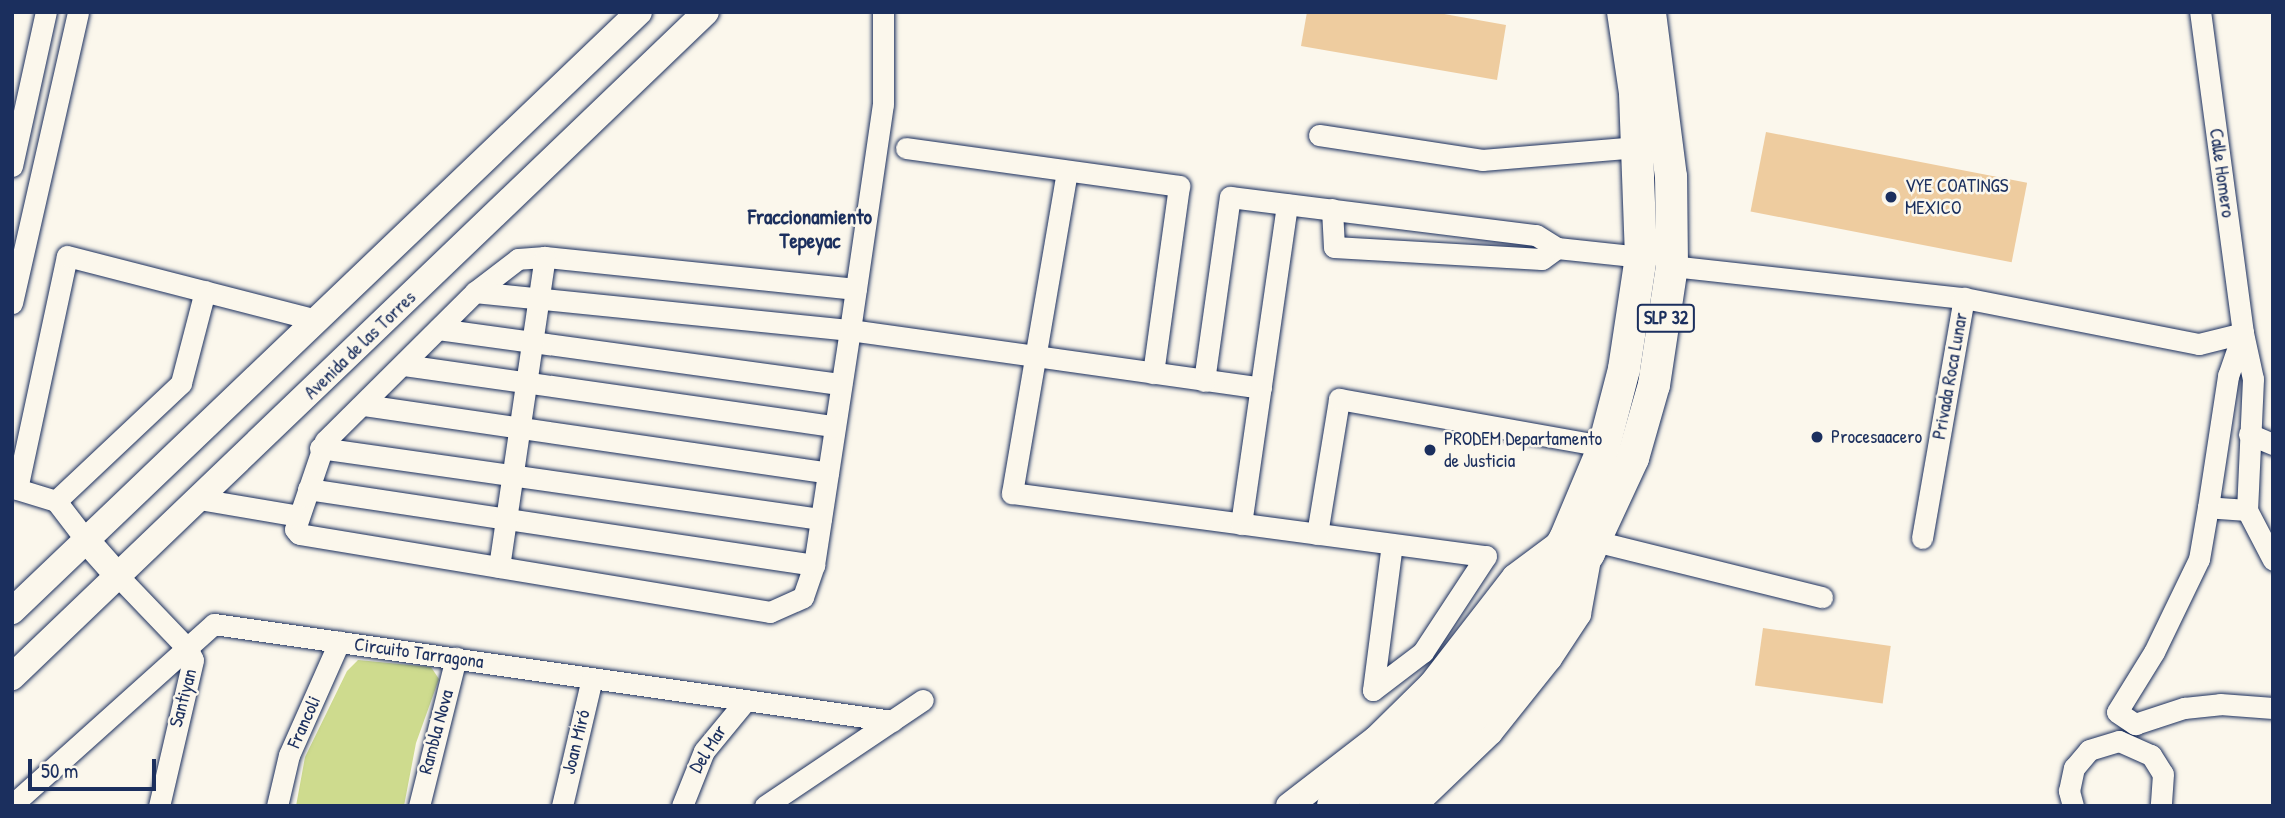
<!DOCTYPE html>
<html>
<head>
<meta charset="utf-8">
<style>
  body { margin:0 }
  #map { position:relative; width:2285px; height:818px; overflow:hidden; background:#fbf7ec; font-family:"Patrick Hand",sans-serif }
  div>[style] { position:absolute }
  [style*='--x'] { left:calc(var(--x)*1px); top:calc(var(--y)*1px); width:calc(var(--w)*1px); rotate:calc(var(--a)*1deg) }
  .green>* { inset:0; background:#cedb8e }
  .building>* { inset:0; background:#eecc9f; transform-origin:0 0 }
  .roads { filter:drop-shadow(0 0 2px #1b2f5e) drop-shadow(0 0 2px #1b2f5e) }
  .minor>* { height:21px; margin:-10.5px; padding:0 10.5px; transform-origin:10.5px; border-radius:10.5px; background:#fbf7ec }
  .major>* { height:26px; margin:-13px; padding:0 13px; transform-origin:13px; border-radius:13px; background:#fbf7ec }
  .highway>* { height:32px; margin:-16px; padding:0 16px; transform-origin:16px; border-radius:16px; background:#fbf7ec }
  .dots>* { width:19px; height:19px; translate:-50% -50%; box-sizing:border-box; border:4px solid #fbf7ec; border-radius:50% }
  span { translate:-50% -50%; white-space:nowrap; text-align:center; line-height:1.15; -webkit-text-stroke:5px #fbf7ec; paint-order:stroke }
  .shield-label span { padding:2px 5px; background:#fbf7ec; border:2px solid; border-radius:5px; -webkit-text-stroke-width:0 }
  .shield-label { font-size:18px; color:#1b2f5e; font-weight:700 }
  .street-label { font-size:19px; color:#1b2f5e }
  .poi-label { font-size:19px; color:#1b2f5e }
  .left { translate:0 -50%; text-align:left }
  .neighbourhood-label { font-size:21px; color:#1b2f5e; font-weight:700 }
  .frame { position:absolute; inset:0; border:14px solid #1b2f5e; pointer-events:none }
  .scale { position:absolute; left:28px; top:759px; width:128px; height:32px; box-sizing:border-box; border:4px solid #1b2f5e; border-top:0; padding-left:9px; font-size:21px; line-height:24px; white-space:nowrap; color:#1b2f5e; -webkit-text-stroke:5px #fbf7ec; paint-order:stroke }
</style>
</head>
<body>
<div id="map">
  <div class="green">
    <i style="clip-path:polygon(358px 660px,431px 667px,439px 679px,416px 743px,404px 806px,296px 806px,305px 757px,347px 671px)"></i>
  </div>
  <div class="building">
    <i style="clip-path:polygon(1307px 12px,1433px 12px,1506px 25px,1497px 80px,1301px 46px)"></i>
    <i style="left:1766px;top:132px;width:266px;height:81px;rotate:11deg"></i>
    <i style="left:1763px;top:628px;width:129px;height:58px;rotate:8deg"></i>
  </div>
  <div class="roads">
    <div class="minor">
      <i style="--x:1319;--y:135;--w:165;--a:8.7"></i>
      <i style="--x:1482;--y:160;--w:156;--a:-4.8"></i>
      <i style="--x:906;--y:148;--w:276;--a:7.9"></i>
      <i style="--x:1179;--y:186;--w:189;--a:97.9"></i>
      <i style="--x:12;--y:166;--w:158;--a:-77.6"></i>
      <i style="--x:1067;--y:171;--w:327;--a:99.7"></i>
      <i style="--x:1012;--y:493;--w:478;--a:7.6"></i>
      <i style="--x:1486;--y:556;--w:115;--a:123.3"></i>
      <i style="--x:1423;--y:652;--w:63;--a:142.8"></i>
      <i style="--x:1332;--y:209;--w:38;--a:87"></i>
      <i style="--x:1334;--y:247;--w:208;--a:3.3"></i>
      <i style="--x:1542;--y:259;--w:19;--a:-36"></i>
      <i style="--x:1672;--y:266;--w:294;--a:6.3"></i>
      <i style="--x:1964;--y:298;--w:239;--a:11.1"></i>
      <i style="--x:2199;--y:344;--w:45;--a:-14"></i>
      <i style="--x:2243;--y:333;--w:324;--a:-97.6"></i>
      <i style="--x:856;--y:289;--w:313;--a:-174.1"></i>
      <i style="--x:545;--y:257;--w:27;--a:176"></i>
      <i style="--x:518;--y:259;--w:54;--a:142.5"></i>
      <i style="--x:475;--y:292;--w:211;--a:135.2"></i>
      <i style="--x:325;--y:441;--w:93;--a:108.8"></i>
      <i style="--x:295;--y:529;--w:6;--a:51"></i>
      <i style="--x:299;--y:534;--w:477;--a:9.4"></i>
      <i style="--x:770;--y:612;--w:36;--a:-24"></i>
      <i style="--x:803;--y:597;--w:34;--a:-71"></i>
      <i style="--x:814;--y:565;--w:238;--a:-81.3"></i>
      <i style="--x:850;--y:330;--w:228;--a:-81.7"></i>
      <i style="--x:883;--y:104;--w:92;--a:-90"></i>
      <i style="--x:475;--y:292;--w:377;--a:5.8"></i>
      <i style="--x:850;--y:330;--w:415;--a:8"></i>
      <i style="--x:12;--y:303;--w:298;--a:-77.2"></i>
      <i style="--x:438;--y:329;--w:407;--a:7.8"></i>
      <i style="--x:2243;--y:333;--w:47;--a:77.7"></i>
      <i style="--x:2253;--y:379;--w:131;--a:92.6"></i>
      <i style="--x:2247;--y:510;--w:39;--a:-176"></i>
      <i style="--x:2208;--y:507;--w:133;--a:-81.3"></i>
      <i style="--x:2228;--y:376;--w:46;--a:-70.8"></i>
      <i style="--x:404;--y:365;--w:435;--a:8.1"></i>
      <i style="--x:1204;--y:381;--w:186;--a:-82"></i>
      <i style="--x:1230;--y:197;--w:308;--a:7.1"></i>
      <i style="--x:1536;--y:235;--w:25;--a:32"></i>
      <i style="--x:1557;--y:248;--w:84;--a:6.1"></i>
      <i style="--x:364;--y:405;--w:469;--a:8.3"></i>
      <i style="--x:2249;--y:434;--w:26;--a:23"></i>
      <i style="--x:320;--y:448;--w:506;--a:8.07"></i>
      <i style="--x:308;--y:489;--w:512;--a:8.54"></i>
      <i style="--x:199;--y:499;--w:101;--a:9.6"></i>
      <i style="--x:56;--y:501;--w:172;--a:-43.3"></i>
      <i style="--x:181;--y:383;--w:95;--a:-75.4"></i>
      <i style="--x:2208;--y:507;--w:53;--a:99.8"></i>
      <i style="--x:2199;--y:559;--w:103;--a:115.8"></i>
      <i style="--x:2154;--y:652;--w:70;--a:121.7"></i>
      <i style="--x:2117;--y:712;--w:22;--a:34"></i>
      <i style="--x:2135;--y:724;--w:52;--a:-18.1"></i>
      <i style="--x:2184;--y:708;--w:36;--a:-6"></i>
      <i style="--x:2220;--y:704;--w:53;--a:4.3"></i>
      <i style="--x:2247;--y:510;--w:56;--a:62.5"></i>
      <i style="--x:1241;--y:524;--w:323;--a:-81.8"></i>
      <i style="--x:1317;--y:534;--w:137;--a:-80.7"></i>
      <i style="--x:1339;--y:399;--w:269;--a:10.1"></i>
      <i style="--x:1922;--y:538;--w:244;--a:-80.1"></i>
      <i style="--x:86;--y:540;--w:49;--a:-127.6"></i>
      <i style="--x:56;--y:501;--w:41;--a:-162.9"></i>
      <i style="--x:17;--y:489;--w:238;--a:-77.9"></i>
      <i style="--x:67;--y:256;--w:258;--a:14.4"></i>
      <i style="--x:1595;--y:541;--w:234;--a:13.9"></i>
      <i style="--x:499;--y:567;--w:313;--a:-81.6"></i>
      <i style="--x:118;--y:576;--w:100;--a:46.2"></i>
      <i style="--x:187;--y:648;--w:13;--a:63"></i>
      <i style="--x:193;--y:660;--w:150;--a:103.1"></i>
      <i style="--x:1373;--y:690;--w:147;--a:-82.6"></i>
      <i style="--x:12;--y:805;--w:271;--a:-41.9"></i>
      <i style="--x:214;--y:624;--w:685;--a:8.14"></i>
      <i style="--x:277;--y:806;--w:52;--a:-76.8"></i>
      <i style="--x:289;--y:755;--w:124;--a:-66.1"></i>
      <i style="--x:419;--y:806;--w:153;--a:-76"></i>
      <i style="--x:562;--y:806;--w:131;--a:-76.8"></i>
      <i style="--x:682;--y:806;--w:59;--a:-68.2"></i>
      <i style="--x:704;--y:751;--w:66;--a:-50.5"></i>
      <i style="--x:765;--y:806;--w:190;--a:-33.9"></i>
      <i style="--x:2073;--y:806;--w:16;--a:-105"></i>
      <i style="--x:2069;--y:791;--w:24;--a:-78"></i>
      <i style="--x:2074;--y:768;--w:23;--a:-50"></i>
      <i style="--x:2089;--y:750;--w:31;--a:-17"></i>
      <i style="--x:2119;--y:741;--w:35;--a:24"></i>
      <i style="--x:2151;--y:755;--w:22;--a:58"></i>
      <i style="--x:2163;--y:774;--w:32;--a:94"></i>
    </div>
    <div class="major">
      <i style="--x:86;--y:540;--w:48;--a:48.4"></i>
      <i style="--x:12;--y:611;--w:867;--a:-43.69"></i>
      <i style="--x:12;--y:677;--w:961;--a:-43.78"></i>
      <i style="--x:1289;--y:806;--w:110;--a:-37.6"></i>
      <i style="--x:1376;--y:739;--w:78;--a:-44.5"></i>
      <i style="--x:1432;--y:684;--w:135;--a:-52.2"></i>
      <i style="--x:1515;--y:577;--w:54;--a:-36.7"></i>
      <i style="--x:1413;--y:806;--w:107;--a:-43.9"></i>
      <i style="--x:1490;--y:732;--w:95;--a:-51.4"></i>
      <i style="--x:1549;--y:658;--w:53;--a:-56.6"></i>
      <i style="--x:1578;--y:614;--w:56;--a:-79.7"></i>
    </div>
    <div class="highway">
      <i style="--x:1333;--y:806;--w:159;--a:-41.7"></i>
      <i style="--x:1452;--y:700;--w:90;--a:-50.8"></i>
      <i style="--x:1509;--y:630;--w:107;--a:-58.4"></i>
      <i style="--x:1565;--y:539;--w:101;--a:-67.2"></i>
      <i style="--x:1604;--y:446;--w:80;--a:-75.4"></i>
      <i style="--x:1624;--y:369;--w:113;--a:-81.4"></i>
      <i style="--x:1641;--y:257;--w:164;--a:-92.1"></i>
      <i style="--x:1635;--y:93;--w:82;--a:-98.4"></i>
      <i style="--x:1375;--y:806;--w:47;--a:-38.1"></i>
      <i style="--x:1412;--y:777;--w:85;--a:-45"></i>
      <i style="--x:1472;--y:717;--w:92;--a:-51.1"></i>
      <i style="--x:1530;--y:645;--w:109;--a:-57.3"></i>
      <i style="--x:1589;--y:553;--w:105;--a:-65.1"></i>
      <i style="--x:1633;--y:458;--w:76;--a:-74"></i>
      <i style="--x:1654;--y:385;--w:120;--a:-81.4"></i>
      <i style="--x:1672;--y:266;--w:89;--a:-90.6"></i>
      <i style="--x:1671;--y:177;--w:166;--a:-97.3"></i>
    </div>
  </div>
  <div class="dots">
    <i style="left:1891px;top:197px;background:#1b2f5e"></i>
    <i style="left:1817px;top:437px;background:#1b2f5e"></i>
    <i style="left:1430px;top:450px;background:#1b2f5e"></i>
  </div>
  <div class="shield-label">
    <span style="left:1666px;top:318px">SLP 32</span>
  </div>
  <div class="street-label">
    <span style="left:2222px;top:173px;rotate:82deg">Calle Homero</span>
    <span style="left:360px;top:345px;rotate:-44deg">Avenida de las Torres</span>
    <span style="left:1950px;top:376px;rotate:-80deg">Privada Roca Lunar</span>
    <span style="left:419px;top:653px;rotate:8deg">Circuito Tarragona</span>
    <span style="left:183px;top:698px;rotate:-75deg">Santiyan</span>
    <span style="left:304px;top:722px;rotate:-66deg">Francoli</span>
    <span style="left:436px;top:732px;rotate:-75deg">Rambla Nova</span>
    <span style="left:576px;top:742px;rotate:-76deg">Joan Miró</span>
    <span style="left:708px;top:749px;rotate:-58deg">Del Mar</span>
  </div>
  <div class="poi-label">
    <span class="left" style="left:1905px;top:197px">VYE COATINGS<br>MEXICO</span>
    <span class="left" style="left:1831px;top:437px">Procesaacero</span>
    <span class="left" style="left:1444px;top:450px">PRODEM Departamento<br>de Justicia</span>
  </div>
  <div class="neighbourhood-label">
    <span style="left:810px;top:229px">Fraccionamiento<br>Tepeyac</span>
  </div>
  <div class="frame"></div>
  <div class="scale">50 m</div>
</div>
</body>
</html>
